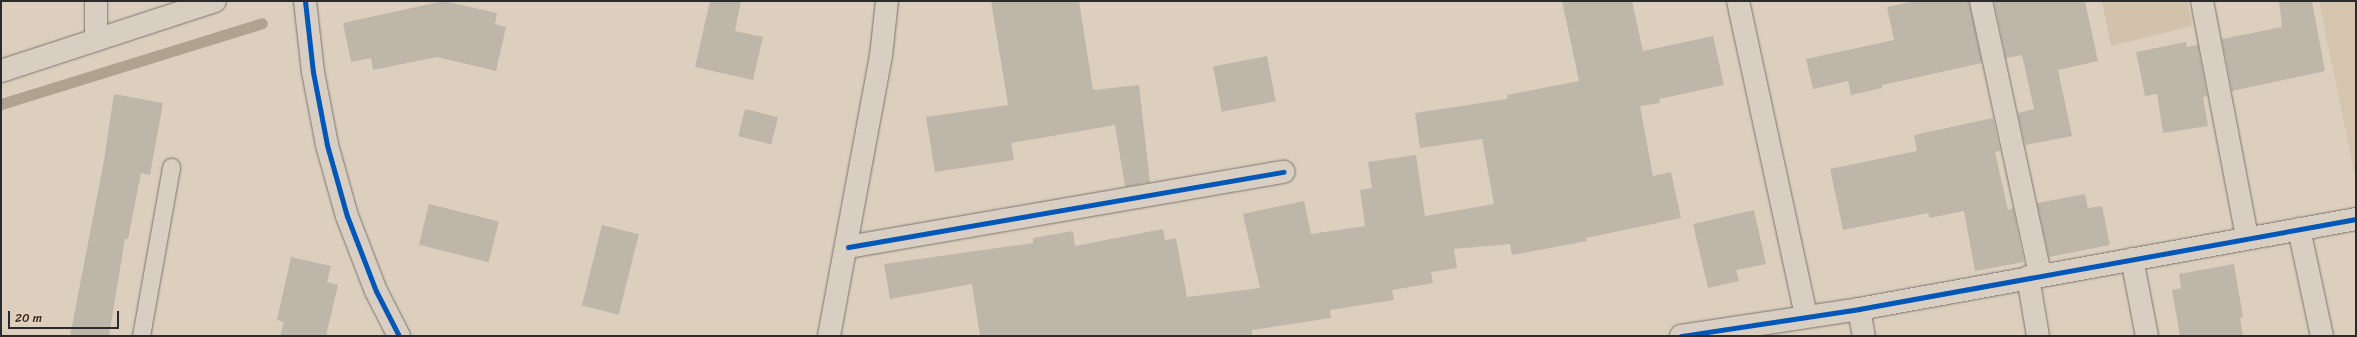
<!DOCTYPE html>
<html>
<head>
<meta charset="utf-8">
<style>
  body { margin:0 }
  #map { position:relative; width:2357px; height:337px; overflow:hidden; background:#dccfbe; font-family:Sriracha,sans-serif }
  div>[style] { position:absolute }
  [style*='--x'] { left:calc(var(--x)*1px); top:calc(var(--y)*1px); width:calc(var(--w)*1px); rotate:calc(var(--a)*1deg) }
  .built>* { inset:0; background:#d6c5ae }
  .green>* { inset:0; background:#d2c1ab }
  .stream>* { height:11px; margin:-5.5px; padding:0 5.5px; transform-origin:5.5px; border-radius:5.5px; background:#b1a290 }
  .building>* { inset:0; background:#bfb6aa; transform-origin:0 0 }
  .roads { filter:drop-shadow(0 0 1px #7b756d) drop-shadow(0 0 1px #7b756d) }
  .lane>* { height:17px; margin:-8.5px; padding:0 8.5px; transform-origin:8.5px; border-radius:8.5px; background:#d8cec2 }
  .street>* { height:22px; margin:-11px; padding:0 11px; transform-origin:11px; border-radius:11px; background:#d8cec2 }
  .secondary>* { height:22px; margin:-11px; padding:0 11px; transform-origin:11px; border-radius:11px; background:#d8cec2 }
  .cycleway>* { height:5px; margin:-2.5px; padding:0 2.5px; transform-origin:2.5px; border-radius:2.5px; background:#0057b8 }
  span { translate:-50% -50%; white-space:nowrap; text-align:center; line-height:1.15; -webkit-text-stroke:3.5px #e9d0b1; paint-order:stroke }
  .frame { position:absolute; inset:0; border:2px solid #2b2b2b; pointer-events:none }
  .scale { position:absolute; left:8px; top:311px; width:111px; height:18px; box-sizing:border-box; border:2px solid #2b2b2b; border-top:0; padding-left:5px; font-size:12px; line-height:14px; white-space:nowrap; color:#2b2b2b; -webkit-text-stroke:3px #e9d0b1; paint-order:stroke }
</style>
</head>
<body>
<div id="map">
  <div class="built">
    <i style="clip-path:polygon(2319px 1px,2356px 1px,2356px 181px)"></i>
  </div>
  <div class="green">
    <i style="clip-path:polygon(2102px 1px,2187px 1px,2192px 26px,2111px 46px)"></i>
  </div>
  <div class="stream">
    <i style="--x:1;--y:104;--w:273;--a:-17.2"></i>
  </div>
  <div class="building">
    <i style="clip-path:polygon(444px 1px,497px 13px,495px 24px,506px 27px,496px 71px,437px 57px,373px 70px,371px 58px,351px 62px,343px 23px)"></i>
    <i style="clip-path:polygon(710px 1px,741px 1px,735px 31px,763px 37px,753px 80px,695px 67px)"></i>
    <i style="clip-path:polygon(991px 1px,1079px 1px,1093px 90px,1139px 85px,1150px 182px,1125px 187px,1115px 125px,1011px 143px,1014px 160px,935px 172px,926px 117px,1008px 105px)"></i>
    <i style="clip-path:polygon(1562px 1px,1632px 1px,1643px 51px,1713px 36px,1724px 85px,1659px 99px,1660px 103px,1640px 106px,1653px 176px,1671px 172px,1681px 218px,1586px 238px,1587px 241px,1512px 255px,1510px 244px,1454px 249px,1457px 268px,1431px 272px,1433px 283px,1392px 290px,1394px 300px,1330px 310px,1331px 318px,1252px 330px,1252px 336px,980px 336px,972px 284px,890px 299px,884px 264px,1033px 243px,1033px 238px,1073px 231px,1075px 246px,1163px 229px,1165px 240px,1176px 238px,1187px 297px,1260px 288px,1243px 214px,1304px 201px,1311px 234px,1365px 226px,1360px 190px,1372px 188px,1368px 162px,1416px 155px,1425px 216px,1494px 204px,1482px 139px,1420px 148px,1415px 113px,1507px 99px,1507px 95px,1579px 81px)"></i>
    <i style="clip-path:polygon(1915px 1px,1969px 1px,1982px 63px,1882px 85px,1882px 88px,1851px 95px,1848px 81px,1813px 89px,1806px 59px,1894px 40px,1887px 7px)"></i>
    <i style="clip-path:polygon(1994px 1px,2085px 1px,2098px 61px,2058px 70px,2072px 136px,2025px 145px,2018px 113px,2034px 109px,2022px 55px,2006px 58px)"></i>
    <i style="clip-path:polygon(2279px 1px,2312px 1px,2325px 71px,2232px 91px,2222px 39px,2282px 27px)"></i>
    <i style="clip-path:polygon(2186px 42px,2187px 47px,2198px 45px,2207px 96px,2203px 97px,2208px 126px,2163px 133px,2157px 94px,2145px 96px,2136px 52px)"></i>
    <i style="left:1267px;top:56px;width:46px;height:55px;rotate:79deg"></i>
    <i style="clip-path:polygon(114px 94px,163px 103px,150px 175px,141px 173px,128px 239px,125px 239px,109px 336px,70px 336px,103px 166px)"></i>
    <i style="left:745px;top:109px;width:34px;height:28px;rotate:14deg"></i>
    <i style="clip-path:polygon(1993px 118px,2000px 151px,1995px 152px,2008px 210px,2013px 208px,2024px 262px,1975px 271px,1964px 211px,1930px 218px,1928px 213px,1843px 230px,1830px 169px,1917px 151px,1914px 135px)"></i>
    <i style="clip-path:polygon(2085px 194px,2088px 208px,2102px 206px,2110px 245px,2049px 257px,2037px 203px)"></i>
    <i style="left:429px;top:204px;width:72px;height:42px;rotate:14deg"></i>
    <i style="clip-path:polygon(1754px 210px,1766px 264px,1736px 270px,1739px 281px,1708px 288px,1693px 224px)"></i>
    <i style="left:602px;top:225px;width:38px;height:83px;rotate:14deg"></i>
    <i style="clip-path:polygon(291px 257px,331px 266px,327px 282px,338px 285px,326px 336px,280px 336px,284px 322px,277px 320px)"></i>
    <i style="clip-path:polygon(2234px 264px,2243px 317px,2240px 318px,2243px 336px,2180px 336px,2172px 290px,2181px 288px,2179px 274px)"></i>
  </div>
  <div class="roads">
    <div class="lane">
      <i style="--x:141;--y:336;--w:172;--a:-79.9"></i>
    </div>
    <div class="street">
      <i style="--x:96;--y:1;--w:39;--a:90"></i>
      <i style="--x:1738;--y:1;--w:321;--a:77.8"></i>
      <i style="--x:1981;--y:1;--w:280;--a:77.8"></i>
      <i style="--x:2202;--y:1;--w:240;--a:79.2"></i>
      <i style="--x:2299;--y:229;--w:109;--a:77.9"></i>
      <i style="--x:848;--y:247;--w:442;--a:-9.8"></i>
      <i style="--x:2132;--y:259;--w:78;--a:79"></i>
      <i style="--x:2028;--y:277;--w:60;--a:80.4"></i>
      <i style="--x:1859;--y:309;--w:27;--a:80"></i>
      <i style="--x:829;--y:336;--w:285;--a:-79.5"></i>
      <i style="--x:881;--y:56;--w:55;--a:-83.8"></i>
      <i style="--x:1681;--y:336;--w:180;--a:-8.6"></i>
      <i style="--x:1859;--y:309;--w:505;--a:-10.26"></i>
    </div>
    <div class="secondary">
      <i style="--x:305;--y:1;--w:71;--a:83.6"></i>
      <i style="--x:313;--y:72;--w:74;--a:79.1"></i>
      <i style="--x:327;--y:145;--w:74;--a:74.3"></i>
      <i style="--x:347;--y:216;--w:80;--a:68.9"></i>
      <i style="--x:376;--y:291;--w:51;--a:62.9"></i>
      <i style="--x:1;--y:71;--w:225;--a:-18.1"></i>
    </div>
  </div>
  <div class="cycleway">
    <i style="--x:305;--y:1;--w:71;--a:83.6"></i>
    <i style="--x:313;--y:72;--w:74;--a:79.1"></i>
    <i style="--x:327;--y:145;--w:74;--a:74.3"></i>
    <i style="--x:347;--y:216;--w:80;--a:68.9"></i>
    <i style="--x:376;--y:291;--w:51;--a:62.9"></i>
    <i style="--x:848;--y:247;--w:442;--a:-9.8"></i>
    <i style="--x:1681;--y:336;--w:180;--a:-8.6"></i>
    <i style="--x:1859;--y:309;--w:505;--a:-10.26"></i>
  </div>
  <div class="frame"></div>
  <div class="scale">20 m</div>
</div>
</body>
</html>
